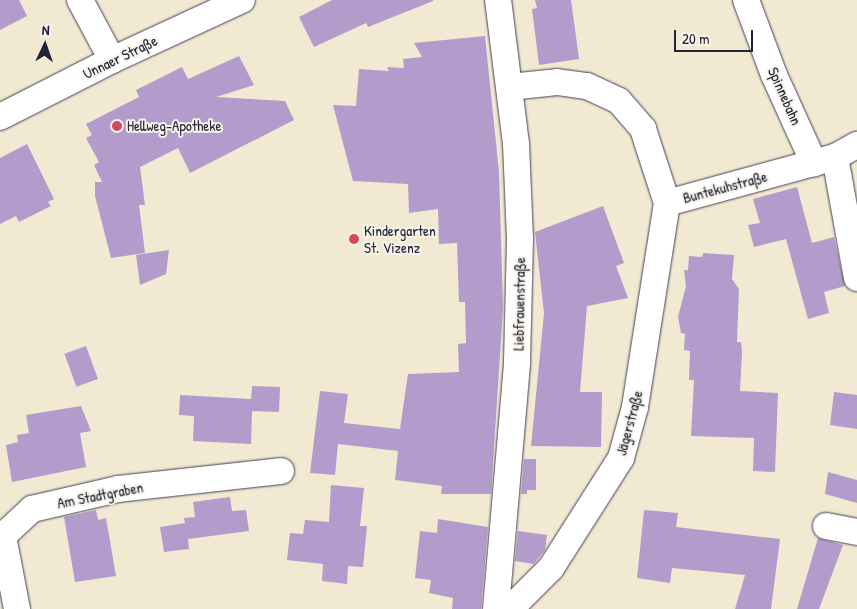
<!DOCTYPE html>
<html>
<head>
<meta charset="utf-8">
<style>
  body { margin:0 }
  #map { position:relative; width:857px; height:609px; overflow:hidden; background:#f2e9d3; font-family:"Patrick Hand",sans-serif }
  div>[style] { position:absolute }
  [style*='--x'] { left:calc(var(--x)*1px); top:calc(var(--y)*1px); width:calc(var(--w)*1px); rotate:calc(var(--a)*1deg) }
  .building>* { inset:0; background:#b39bcc; transform-origin:0 0 }
  .roads { filter:drop-shadow(0 0 1px #414052) drop-shadow(0 0 1px #414052) }
  .street>* { height:26px; margin:-13px; padding:0 13px; transform-origin:13px; border-radius:13px; background:#fff }
  .dots>* { width:14px; height:14px; translate:-50% -50%; box-sizing:border-box; border:2px solid #f7f3e8; border-radius:50% }
  span { translate:-50% -50%; white-space:nowrap; text-align:center; line-height:1.15; -webkit-text-stroke:4px #f7f3e8; paint-order:stroke }
  .street-label { font-size:15px; color:#22223b }
  .poi-label { font-size:15px; color:#22223b }
  .left { translate:0 -50%; text-align:left }
  .north { position:absolute; left:20px; top:20px; width:50px; height:50px; -webkit-text-stroke:4px #f7f3e8; paint-order:stroke; rotate:3deg; font-size:14px; font-weight:700; line-height:20px; text-align:center; color:#22223b }
  .north::after { content:''; display:block; margin:auto; width:18px; height:22px; background:#22223b; clip-path:polygon(50% 0,100% 100%,50% 72%,0 100%) }
  .scale { position:absolute; left:674px; top:30px; width:79px; height:22px; box-sizing:border-box; border:2px solid #22223b; border-top:0; padding-left:6px; font-size:15px; line-height:18px; white-space:nowrap; color:#22223b; -webkit-text-stroke:4px #f7f3e8; paint-order:stroke }
</style>
</head>
<body>
<div id="map">
  <div class="building">
    <i style="clip-path:polygon(0 0,19px 0,27px 16px,0 30px)"></i>
    <i style="clip-path:polygon(332px 0,433px 0,433px 1px,368px 27px,366px 23px,314px 47px,299px 17px)"></i>
    <i style="clip-path:polygon(535px 0,571px 0,579px 59px,539px 65px,532px 9px,537px 8px)"></i>
    <i style="clip-path:polygon(485px 36px,499px 172px,503px 308px,491px 494px,441px 494px,442px 486px,395px 480px,398px 451px,338px 444px,335px 475px,310px 473px,320px 391px,348px 394px,344px 423px,400px 429px,408px 374px,459px 372px,458px 344px,466px 343px,465px 302px,459px 302px,457px 243px,439px 244px,438px 209px,409px 213px,408px 184px,353px 181px,333px 105px,356px 106px,359px 69px,389px 71px,387px 67px,404px 68px,403px 59px,422px 57px,414px 43px)"></i>
    <i style="clip-path:polygon(239px 56px,254px 85px,216px 97px,285px 101px,294px 120px,190px 173px,178px 148px,140px 167px,145px 205px,139px 205px,145px 253px,111px 258px,95px 196px,95px 182px,102px 182px,94px 165px,99px 162px,86px 138px,92px 135px,86px 124px,139px 97px,136px 90px,182px 67px,188px 79px)"></i>
    <i style="clip-path:polygon(27px 144px,54px 199px,48px 202px,51px 206px,19px 222px,16px 216px,0 224px,0 158px)"></i>
    <i style="clip-path:polygon(797px 187px,812px 243px,834px 237px,845px 286px,824px 292px,829px 313px,808px 319px,786px 239px,754px 247px,748px 225px,760px 223px,753px 199px)"></i>
    <i style="clip-path:polygon(603px 206px,624px 263px,616px 266px,628px 298px,587px 306px,580px 392px,602px 392px,601px 447px,531px 446px,544px 313px,535px 232px)"></i>
    <i style="clip-path:polygon(169px 250px,166px 274px,140px 285px,136px 255px)"></i>
    <i style="clip-path:polygon(703px 253px,734px 255px,732px 279px,739px 289px,737px 342px,741px 342px,742px 352px,740px 391px,778px 393px,775px 472px,753px 471px,754px 438px,691px 436px,694px 380px,689px 380px,690px 351px,684px 350px,685px 334px,681px 333px,678px 317px,686px 286px,684px 270px,688px 270px,689px 256px,702px 257px)"></i>
    <i style="left:86px;top:346px;width:35px;height:23px;rotate:70deg"></i>
    <i style="clip-path:polygon(252px 386px,280px 387px,279px 412px,252px 411px,251px 444px,193px 441px,194px 416px,179px 415px,180px 395px,251px 399px)"></i>
    <i style="clip-path:polygon(834px 392px,857px 395px,857px 429px,830px 425px)"></i>
    <i style="clip-path:polygon(81px 406px,91px 431px,80px 433px,86px 467px,12px 482px,6px 445px,18px 442px,17px 435px,29px 433px,26px 415px)"></i>
    <i style="clip-path:polygon(524px 459px,536px 459px,536px 490px,527px 490px,527px 494px,521px 494px)"></i>
    <i style="clip-path:polygon(828px 472px,857px 480px,857px 503px,825px 494px)"></i>
    <i style="clip-path:polygon(331px 485px,364px 488px,360px 526px,367px 526px,363px 567px,348px 566px,347px 584px,322px 581px,323px 564px,287px 560px,290px 533px,303px 534px,305px 520px,329px 522px)"></i>
    <i style="clip-path:polygon(230px 497px,232px 511px,246px 510px,249px 531px,188px 539px,189px 549px,164px 552px,160px 527px,185px 523px,184px 518px,195px 517px,193px 502px)"></i>
    <i style="clip-path:polygon(96px 510px,98px 520px,106px 518px,116px 576px,75px 582px,64px 517px)"></i>
    <i style="clip-path:polygon(644px 510px,678px 513px,676px 527px,780px 539px,771px 609px,735px 609px,745px 575px,672px 568px,670px 583px,637px 578px)"></i>
    <i style="clip-path:polygon(438px 519px,488px 527px,481px 609px,452px 609px,453px 598px,429px 593px,431px 580px,415px 578px,420px 531px,437px 533px)"></i>
    <i style="clip-path:polygon(518px 531px,547px 535px,545px 550px,534px 564px,515px 561px)"></i>
    <i style="clip-path:polygon(818px 538px,843px 545px,819px 609px,797px 609px)"></i>
  </div>
  <div class="roads">
    <div class="street">
      <i style="--x:80;--y:0;--w:68;--a:61.9"></i>
      <i style="--x:746;--y:0;--w:80;--a:69.5"></i>
      <i style="--x:774;--y:75;--w:97;--a:65.6"></i>
      <i style="--x:509;--y:87;--w:48;--a:-5.9"></i>
      <i style="--x:557;--y:82;--w:30;--a:8"></i>
      <i style="--x:587;--y:86;--w:35;--a:25"></i>
      <i style="--x:619;--y:101;--w:37;--a:49"></i>
      <i style="--x:643;--y:129;--w:78;--a:72"></i>
      <i style="--x:667;--y:203;--w:174;--a:-15.3"></i>
      <i style="--x:835;--y:157;--w:25;--a:-29"></i>
      <i style="--x:0;--y:117;--w:126;--a:-27"></i>
      <i style="--x:112;--y:60;--w:143;--a:-24.8"></i>
      <i style="--x:835;--y:157;--w:123;--a:79.7"></i>
      <i style="--x:826;--y:526;--w:32;--a:11"></i>
      <i style="--x:17;--y:609;--w:74;--a:-100.9"></i>
      <i style="--x:3;--y:536;--w:40;--a:-43"></i>
      <i style="--x:32;--y:509;--w:88;--a:-13.1"></i>
      <i style="--x:118;--y:489;--w:164;--a:-6.3"></i>
      <i style="--x:496;--y:609;--w:248;--a:-85.1"></i>
      <i style="--x:517;--y:362;--w:123;--a:-88.6"></i>
      <i style="--x:520;--y:239;--w:95;--a:-92.4"></i>
      <i style="--x:516;--y:144;--w:145;--a:-97.1"></i>
      <i style="--x:510;--y:609;--w:58;--a:-45"></i>
      <i style="--x:551;--y:568;--w:130;--a:-57.5"></i>
      <i style="--x:621;--y:458;--w:53;--a:-74.6"></i>
      <i style="--x:635;--y:407;--w:206;--a:-81.1"></i>
    </div>
  </div>
  <div class="dots">
    <i style="left:117px;top:126px;background:#d1495b"></i>
    <i style="left:354px;top:239px;background:#d1495b"></i>
  </div>
  <div class="street-label">
    <span style="left:120px;top:57px;rotate:-26deg">Unnaer Straße</span>
    <span style="left:785px;top:96px;rotate:66deg">Spinnebahn</span>
    <span style="left:725px;top:187px;rotate:-15deg">Buntekuhstraße</span>
    <span style="left:519px;top:304px;rotate:-89deg">Liebfrauenstraße</span>
    <span style="left:629px;top:423px;rotate:-75deg">Jägerstraße</span>
    <span style="left:100px;top:495px;rotate:-11deg">Am Stadtgraben</span>
  </div>
  <div class="poi-label">
    <span class="left" style="left:127px;top:126px">Hellweg-Apotheke</span>
    <span class="left" style="left:364px;top:239px">Kindergarten<br>St. Vizenz</span>
  </div>
  <div class="north">N</div>
  <div class="scale">20 m</div>
</div>
</body>
</html>
